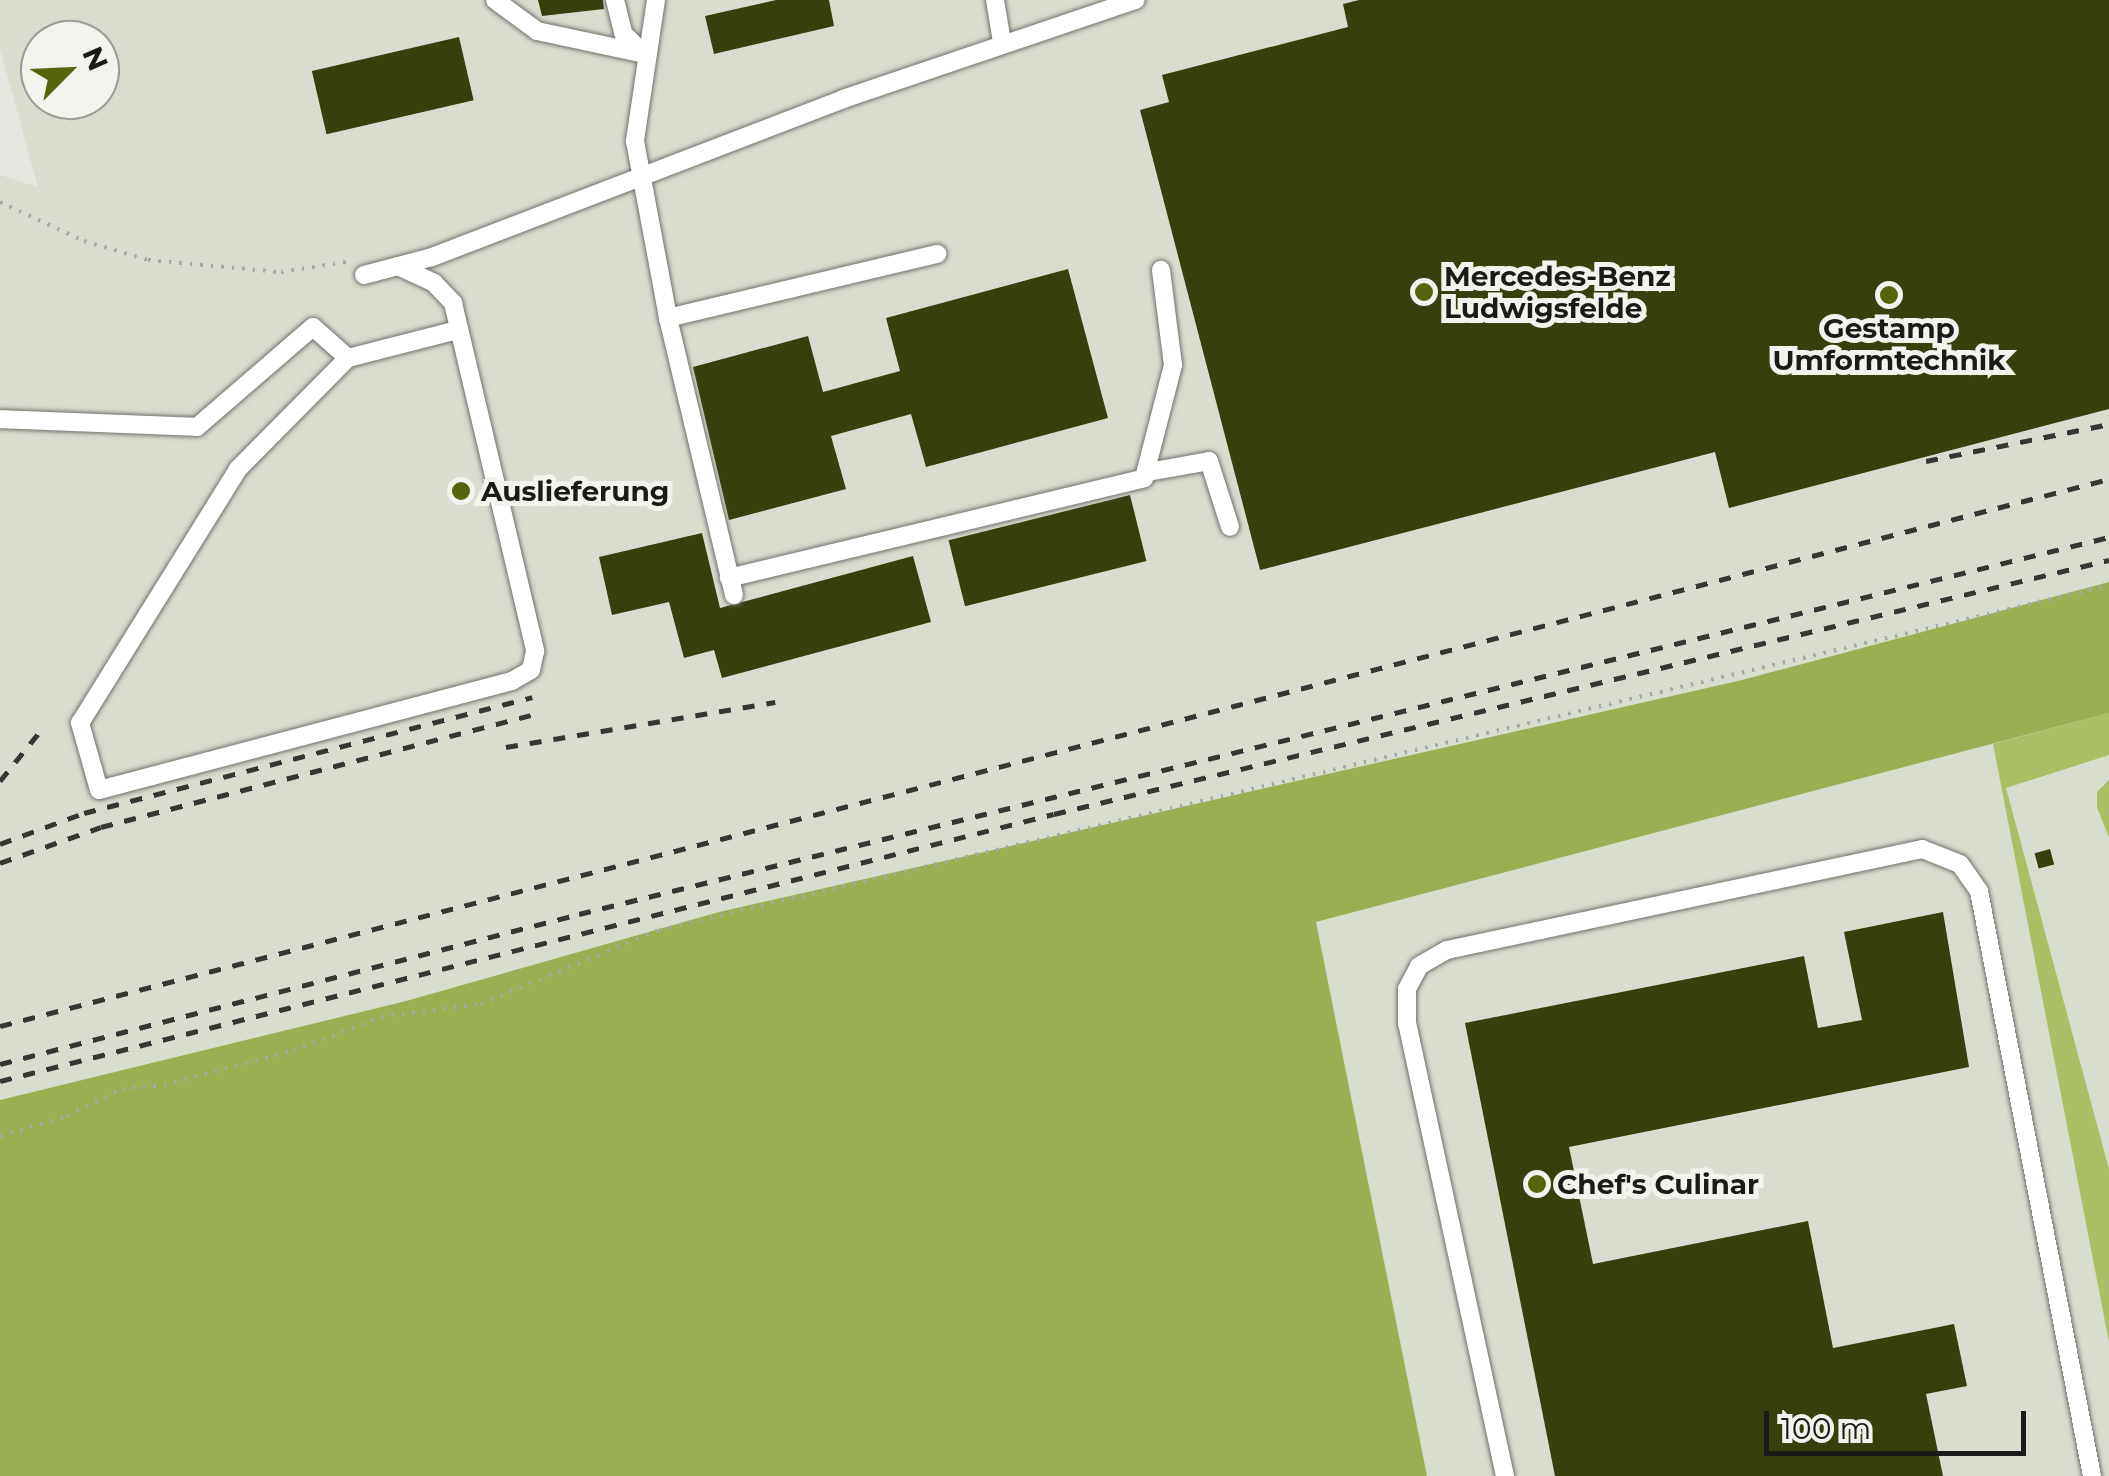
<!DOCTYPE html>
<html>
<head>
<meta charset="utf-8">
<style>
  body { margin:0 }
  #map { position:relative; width:2109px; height:1476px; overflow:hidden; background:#e4e6e0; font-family:Montserrat,sans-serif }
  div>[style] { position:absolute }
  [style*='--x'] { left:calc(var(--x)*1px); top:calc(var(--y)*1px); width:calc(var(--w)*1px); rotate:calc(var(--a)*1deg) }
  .built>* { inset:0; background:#d9ddcf }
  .green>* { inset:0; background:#aabe64 }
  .forest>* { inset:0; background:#9aaf52 }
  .building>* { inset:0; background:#36400d; transform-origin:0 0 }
  .path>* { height:4px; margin-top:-2px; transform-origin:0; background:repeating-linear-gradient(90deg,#a7a9a4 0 2.5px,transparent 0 10.5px) }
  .roads { filter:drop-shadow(0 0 2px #70716c) drop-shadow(0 0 2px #70716c) }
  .minor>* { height:18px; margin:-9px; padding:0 9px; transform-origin:9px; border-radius:9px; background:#fff }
  .rail>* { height:5px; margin-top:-2.5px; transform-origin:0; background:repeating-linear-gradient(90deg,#363734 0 12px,transparent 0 24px) }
  .dots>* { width:28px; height:28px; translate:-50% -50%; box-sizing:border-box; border:5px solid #f1f3ed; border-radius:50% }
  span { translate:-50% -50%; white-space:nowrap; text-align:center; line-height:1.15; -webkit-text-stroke:10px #f1f3ed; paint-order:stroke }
  .poi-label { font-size:28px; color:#1a1b19; font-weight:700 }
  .left { translate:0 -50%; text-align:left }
  .north { position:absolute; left:20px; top:20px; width:100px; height:100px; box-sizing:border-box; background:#f1f3ed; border:2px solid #9b9d98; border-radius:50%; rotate:66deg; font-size:28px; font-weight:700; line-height:40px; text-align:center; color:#1a1b19 }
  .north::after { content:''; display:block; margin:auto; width:35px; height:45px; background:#56650c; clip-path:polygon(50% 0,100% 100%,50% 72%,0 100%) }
  .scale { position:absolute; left:1764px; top:1411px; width:262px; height:45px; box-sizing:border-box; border:5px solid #1a1b19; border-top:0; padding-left:12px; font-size:30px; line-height:35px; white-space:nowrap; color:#1a1b19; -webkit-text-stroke:8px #f1f3ed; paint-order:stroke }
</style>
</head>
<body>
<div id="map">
  <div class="built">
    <i style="clip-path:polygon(evenodd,0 0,2109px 0,2109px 582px,1742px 680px,719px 912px,406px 1001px,0 1100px,0 175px,38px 187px,0 49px,0 0,40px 40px,100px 40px,100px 100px,40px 100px,40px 40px)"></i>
    <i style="clip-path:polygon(2109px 713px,2109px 1476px,0 1476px,1316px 922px)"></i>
  </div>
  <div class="green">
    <i style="clip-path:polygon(2109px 713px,2109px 755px,2006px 788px,2109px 1169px,2109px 1342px,1993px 744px)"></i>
    <i style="clip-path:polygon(2109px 780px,2109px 838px,2097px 807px,2097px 792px)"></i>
  </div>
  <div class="forest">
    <i style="clip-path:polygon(2109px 582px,2109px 713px,1316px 922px,1427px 1476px,0 1476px,0 1100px,406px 1001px,719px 912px,1742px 680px)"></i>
  </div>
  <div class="building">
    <i style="clip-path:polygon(538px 0,603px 0,604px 9px,542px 16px)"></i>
    <i style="clip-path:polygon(776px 0,829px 0,834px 26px,714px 54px,705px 16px)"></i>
    <i style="clip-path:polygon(1359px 0,2109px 0,2109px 409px,1729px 508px,1715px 452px,1260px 570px,1140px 110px,1169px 102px,1162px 75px,1348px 27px,1343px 4px)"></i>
    <i style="left:459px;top:37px;width:65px;height:151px;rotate:77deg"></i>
    <i style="clip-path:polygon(1068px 269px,1108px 418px,926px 467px,911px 414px,831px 436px,846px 489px,729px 520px,693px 367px,808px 336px,823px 392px,900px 371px,886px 318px)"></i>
    <i style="left:1130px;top:495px;width:68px;height:187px;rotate:76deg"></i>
    <i style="clip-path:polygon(702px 533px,720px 608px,913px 556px,931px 622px,722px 678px,714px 650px,684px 658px,669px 602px,612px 615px,599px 557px)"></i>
    <i style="left:2050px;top:849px;width:16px;height:16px;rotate:75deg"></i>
    <i style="clip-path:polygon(1943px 912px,1969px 1067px,1569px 1147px,1593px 1264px,1808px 1221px,1833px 1348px,1954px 1324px,1967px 1386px,1926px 1394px,1943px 1476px,1555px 1476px,1465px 1023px,1804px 956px,1818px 1028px,1862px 1020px,1844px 932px)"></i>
  </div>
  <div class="path">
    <i style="--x:0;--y:202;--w:93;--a:24.9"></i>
    <i style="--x:84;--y:241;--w:67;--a:16.5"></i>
    <i style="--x:148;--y:260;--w:134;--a:5.2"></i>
    <i style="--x:281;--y:272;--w:72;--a:-8.8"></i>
    <i style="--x:0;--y:1136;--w:70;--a:-16.6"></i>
    <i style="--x:67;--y:1116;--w:61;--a:-26.1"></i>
    <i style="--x:122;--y:1089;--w:42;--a:-5.4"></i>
    <i style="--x:164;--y:1085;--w:133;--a:-14.8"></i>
    <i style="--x:293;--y:1051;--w:94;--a:-21.1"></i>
    <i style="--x:381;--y:1017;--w:101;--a:-7.4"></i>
    <i style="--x:481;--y:1004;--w:193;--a:-22.6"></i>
    <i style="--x:659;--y:930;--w:1490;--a:-13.38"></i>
  </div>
  <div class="roads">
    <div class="minor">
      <i style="--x:495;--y:0;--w:52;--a:36.4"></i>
      <i style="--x:537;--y:31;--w:110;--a:12"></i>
      <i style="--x:615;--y:0;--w:34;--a:76"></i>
      <i style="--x:623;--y:33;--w:30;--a:45"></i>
      <i style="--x:656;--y:0;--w:143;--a:98.5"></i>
      <i style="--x:635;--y:141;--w:180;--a:79.4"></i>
      <i style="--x:668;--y:318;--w:285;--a:76.6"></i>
      <i style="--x:995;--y:0;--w:43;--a:80.5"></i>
      <i style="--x:398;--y:266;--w:40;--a:25"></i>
      <i style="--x:434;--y:283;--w:28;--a:46"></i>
      <i style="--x:453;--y:303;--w:358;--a:76.7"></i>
      <i style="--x:535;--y:651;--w:19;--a:102"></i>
      <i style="--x:531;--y:670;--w:22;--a:150"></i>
      <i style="--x:512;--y:681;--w:427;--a:165.2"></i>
      <i style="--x:99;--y:790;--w:70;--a:-105.8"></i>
      <i style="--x:80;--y:723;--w:299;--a:-58.1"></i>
      <i style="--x:238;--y:469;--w:156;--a:-45.3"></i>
      <i style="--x:348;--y:358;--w:114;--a:-14.3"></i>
      <i style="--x:364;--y:275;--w:70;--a:-14.8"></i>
      <i style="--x:432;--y:257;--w:440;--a:-21"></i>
      <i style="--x:843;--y:99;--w:309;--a:-18.7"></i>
      <i style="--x:668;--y:318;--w:277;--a:-13.4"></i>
      <i style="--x:0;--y:419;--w:197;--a:2.3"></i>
      <i style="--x:197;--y:427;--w:153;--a:-40.8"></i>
      <i style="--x:313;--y:327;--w:47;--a:41.5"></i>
      <i style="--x:1148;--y:472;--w:62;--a:-10.2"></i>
      <i style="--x:1209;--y:461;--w:69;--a:72.3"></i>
      <i style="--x:729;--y:578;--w:427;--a:-13.5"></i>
      <i style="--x:1144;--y:478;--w:117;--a:-75.6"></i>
      <i style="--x:1173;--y:365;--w:96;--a:-97.2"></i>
      <i style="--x:1505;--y:1476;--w:463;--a:-102.2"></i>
      <i style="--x:1407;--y:1024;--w:35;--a:-90"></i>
      <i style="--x:1407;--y:989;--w:26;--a:-62"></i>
      <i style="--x:1419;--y:966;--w:32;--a:-30"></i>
      <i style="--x:1447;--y:950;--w:486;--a:-12"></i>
      <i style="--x:1922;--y:849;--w:41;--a:21.5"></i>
      <i style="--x:1960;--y:864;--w:33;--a:55"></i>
      <i style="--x:1979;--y:891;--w:596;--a:79.07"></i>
    </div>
  </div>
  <div class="rail">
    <i style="--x:1926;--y:461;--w:187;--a:-11.4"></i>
    <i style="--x:506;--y:747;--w:273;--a:-9.5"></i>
    <i style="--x:0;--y:781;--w:67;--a:-51.1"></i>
    <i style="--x:0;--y:844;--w:90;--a:-20.3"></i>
    <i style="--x:84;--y:813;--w:463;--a:-14.5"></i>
    <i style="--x:0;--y:863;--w:107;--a:-19.6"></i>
    <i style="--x:101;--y:827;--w:449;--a:-14.6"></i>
    <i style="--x:0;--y:1026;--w:2179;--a:-14.54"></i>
    <i style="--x:0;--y:1064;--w:598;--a:-14.52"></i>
    <i style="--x:579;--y:914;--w:1576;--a:-13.84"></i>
    <i style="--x:0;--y:1081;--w:1087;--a:-14.22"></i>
    <i style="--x:1054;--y:814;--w:1085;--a:-13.54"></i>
  </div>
  <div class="dots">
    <i style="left:1424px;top:292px;background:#56650c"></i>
    <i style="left:1889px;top:295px;background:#56650c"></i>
    <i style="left:461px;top:491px;background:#56650c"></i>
    <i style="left:1537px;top:1184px;background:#56650c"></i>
  </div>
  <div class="poi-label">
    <span class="left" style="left:1444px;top:292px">Mercedes-Benz<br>Ludwigsfelde</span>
    <span style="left:1889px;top:344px">Gestamp<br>Umformtechnik</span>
    <span class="left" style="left:481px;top:491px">Auslieferung</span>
    <span class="left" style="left:1557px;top:1184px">Chef's Culinar</span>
  </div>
  <div class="north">N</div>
  <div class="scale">100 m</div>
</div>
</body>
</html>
